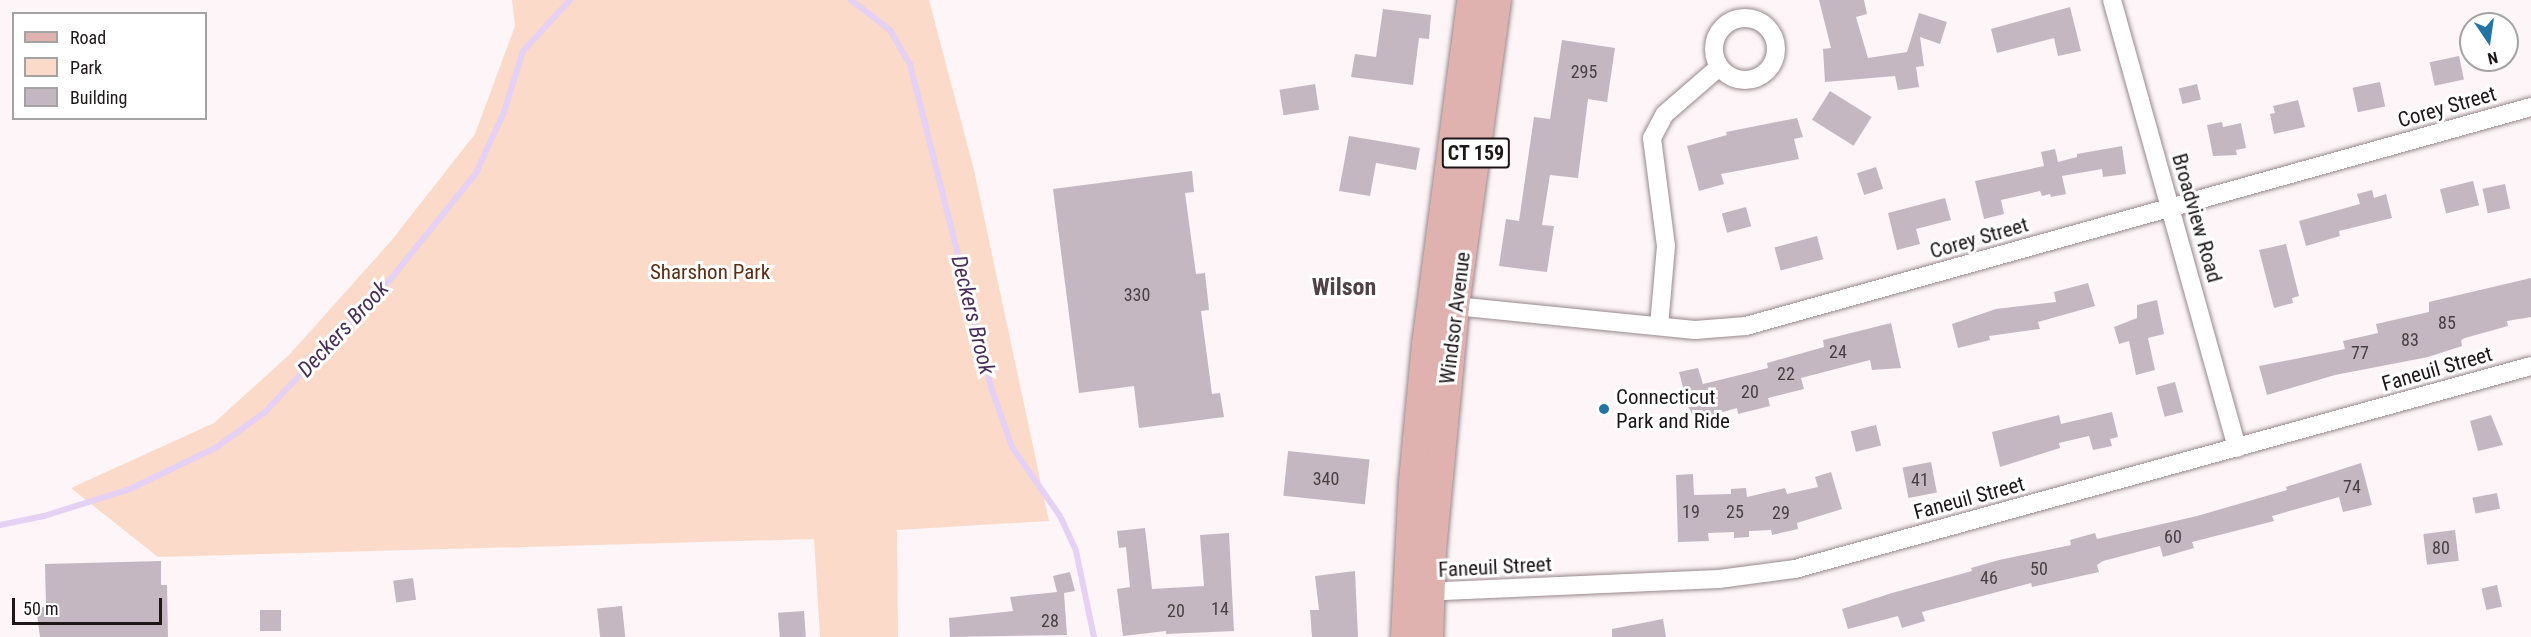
<!DOCTYPE html>
<html>
<head>
<meta charset="utf-8">
<style>
  body { margin:0 }
  #map { position:relative; width:2531px; height:637px; overflow:hidden; background:#fdf5f7; font-family:"Roboto Condensed",sans-serif }
  div>[style] { position:absolute }
  [style*='--x'] { left:calc(var(--x)*1px); top:calc(var(--y)*1px); width:calc(var(--w)*1px); rotate:calc(var(--a)*1deg) }
  .green>* { inset:0; background:#fbdaca }
  .stream>* { height:6px; margin:-3px; padding:0 3px; transform-origin:3px; border-radius:3px; background:#e5d1f3 }
  .building>* { inset:0; background:#c5b7c1; transform-origin:0 0 }
  .roads { filter:drop-shadow(0 0 2px #98888c) drop-shadow(0 0 2px #98888c) }
  .minor>* { height:18px; margin:-9px; padding:0 9px; transform-origin:9px; border-radius:9px; background:#fff }
  .minor>.ring { margin:-9px; padding:0; box-sizing:content-box; background:none; border:18px solid #fff; border-radius:50% }
  .primary>* { height:27px; margin:-13.5px; padding:0 13.5px; transform-origin:13.5px; border-radius:13.5px; background:#dfb2b0 }
  .dots>* { width:16px; height:16px; translate:-50% -50%; box-sizing:border-box; border:3px solid #fff; border-radius:50% }
  span { translate:-50% -50%; white-space:nowrap; text-align:center; line-height:1.15; -webkit-text-stroke:6px #fff; paint-order:stroke }
  .number-label { font-size:18px; color:#473f42 }
  .number-label span { -webkit-text-stroke-width:0 }
  .shield-label span { padding:2px 4px; background:#fff; border:2px solid; border-radius:4px; -webkit-text-stroke-width:0 }
  .shield-label { font-size:20px; color:#1d1718; font-weight:700 }
  .street-label { font-size:21px; color:#1d1718 }
  .park-label { font-size:21px; color:#5e2d13 }
  .poi-label { font-size:21px; color:#1d1718 }
  .left { translate:0 -50%; text-align:left }
  .water-label { font-size:22px; color:#482d59; font-style:italic }
  .quarter-label { font-size:24px; color:#504146; font-weight:700 }
  .legend { position:absolute; left:12px; top:12px; width:195px; height:108px; box-sizing:border-box; background:#fff; border:2px solid #a5a2a3; margin:0; padding:8px 10px; list-style:none; font-size:18px; color:#1d1718 }
  .legend li { display:flex; align-items:center; gap:12px; height:30px }
  .legend b { width:30px; border:2px solid #a5a2a3 }
  .north { position:absolute; left:2459px; top:12px; width:60px; height:60px; box-sizing:border-box; background:#fff; border:2px solid #a5a2a3; border-radius:50%; rotate:167deg; font-size:16px; font-weight:700; line-height:24px; text-align:center; color:#1d1718 }
  .north::after { content:''; display:block; margin:auto; width:21px; height:27px; background:#2374a5; clip-path:polygon(50% 0,100% 100%,50% 72%,0 100%) }
  .scale { position:absolute; left:12px; top:598px; width:150px; height:27px; box-sizing:border-box; border:3px solid #1d1718; border-top:0; padding-left:8px; font-size:18px; line-height:21px; white-space:nowrap; color:#1d1718; -webkit-text-stroke:4px #fff; paint-order:stroke }
</style>
</head>
<body>
<div id="map">
  <div class="green">
    <i style="clip-path:polygon(512px 0,929px 0,974px 170px,1049px 521px,897px 530px,898px 637px,820px 637px,814px 539px,158px 557px,71px 488px,214px 423px,290px 354px,391px 241px,475px 134px,515px 26px)"></i>
  </div>
  <div class="stream">
    <i style="--x:851;--y:0;--w:49;--a:37.6"></i>
    <i style="--x:890;--y:30;--w:39;--a:60"></i>
    <i style="--x:910;--y:64;--w:333;--a:75.9"></i>
    <i style="--x:991;--y:387;--w:64;--a:70.7"></i>
    <i style="--x:1012;--y:447;--w:84;--a:55.2"></i>
    <i style="--x:1060;--y:516;--w:38;--a:65"></i>
    <i style="--x:1076;--y:551;--w:88;--a:78.2"></i>
    <i style="--x:0;--y:525;--w:45;--a:-11.6"></i>
    <i style="--x:44;--y:516;--w:90;--a:-17.4"></i>
    <i style="--x:130;--y:489;--w:97;--a:-25.8"></i>
    <i style="--x:217;--y:447;--w:59;--a:-36.1"></i>
    <i style="--x:265;--y:412;--w:180;--a:-46.6"></i>
    <i style="--x:389;--y:281;--w:139;--a:-51.1"></i>
    <i style="--x:476;--y:173;--w:67;--a:-65.3"></i>
    <i style="--x:504;--y:112;--w:64;--a:-72.7"></i>
    <i style="--x:523;--y:51;--w:69;--a:-47.3"></i>
  </div>
  <div class="building">
    <i style="clip-path:polygon(1819px 0,1864px 0,1867px 14px,1856px 17px,1868px 58px,1907px 52px,1919px 13px,1947px 22px,1940px 44px,1920px 37px,1924px 66px,1916px 67px,1919px 87px,1898px 90px,1895px 76px,1825px 82px,1823px 49px,1831px 48px)"></i>
    <i style="clip-path:polygon(2070px 7px,2081px 51px,2058px 56px,2054px 38px,1997px 53px,1991px 29px)"></i>
    <i style="clip-path:polygon(1383px 9px,1431px 15px,1429px 39px,1419px 38px,1413px 85px,1351px 77px,1355px 54px,1376px 57px)"></i>
    <i style="clip-path:polygon(1562px 40px,1615px 48px,1607px 102px,1588px 99px,1578px 178px,1550px 175px,1542px 225px,1554px 226px,1547px 272px,1499px 266px,1506px 219px,1519px 221px,1534px 117px,1550px 119px)"></i>
    <i style="left:2459px;top:56px;width:24px;height:30px;rotate:78deg"></i>
    <i style="left:2380px;top:82px;width:25px;height:28px;rotate:78deg"></i>
    <i style="left:1315px;top:84px;width:26px;height:36px;rotate:81deg"></i>
    <i style="left:2197px;top:84px;width:16px;height:19px;rotate:76deg"></i>
    <i style="left:1830px;top:91px;width:49px;height:34px;rotate:32deg"></i>
    <i style="clip-path:polygon(2298px 100px,2305px 127px,2274px 134px,2270px 114px,2275px 113px,2273px 106px)"></i>
    <i style="clip-path:polygon(1797px 118px,1803px 137px,1794px 139px,1799px 159px,1721px 174px,1724px 184px,1699px 191px,1687px 146px,1727px 135px,1726px 132px)"></i>
    <i style="clip-path:polygon(2222px 122px,2223px 127px,2241px 123px,2246px 148px,2236px 150px,2237px 155px,2213px 156px,2207px 125px)"></i>
    <i style="clip-path:polygon(1349px 136px,1420px 148px,1416px 170px,1376px 163px,1370px 196px,1339px 191px)"></i>
    <i style="clip-path:polygon(2122px 146px,2126px 174px,2103px 177px,2102px 169px,2062px 176px,2066px 194px,2051px 197px,2050px 194px,2042px 196px,2040px 191px,2001px 200px,2004px 214px,1984px 219px,1975px 181px,2044px 166px,2041px 152px,2055px 149px,2058px 162px,2077px 157px,2077px 154px)"></i>
    <i style="left:1876px;top:167px;width:23px;height:20px;rotate:72deg"></i>
    <i style="clip-path:polygon(1192px 171px,1194px 192px,1185px 193px,1196px 274px,1205px 273px,1209px 310px,1201px 311px,1212px 394px,1220px 393px,1224px 417px,1139px 428px,1134px 386px,1079px 393px,1053px 189px)"></i>
    <i style="left:2473px;top:181px;width:25px;height:34px;rotate:76deg"></i>
    <i style="left:2505px;top:184px;width:25px;height:23px;rotate:78deg"></i>
    <i style="clip-path:polygon(2372px 190px,2374px 198px,2386px 194px,2392px 218px,2339px 231px,2340px 236px,2306px 246px,2299px 221px,2360px 204px,2357px 194px)"></i>
    <i style="clip-path:polygon(1945px 198px,1951px 220px,1916px 229px,1920px 244px,1897px 250px,1888px 213px)"></i>
    <i style="left:1746px;top:207px;width:20px;height:25px;rotate:75deg"></i>
    <i style="left:1817px;top:236px;width:24px;height:44px;rotate:75deg"></i>
    <i style="clip-path:polygon(2286px 244px,2299px 296px,2292px 298px,2293px 303px,2274px 308px,2259px 250px)"></i>
    <i style="clip-path:polygon(2531px 278px,2531px 317px,2507px 321px,2508px 326px,2465px 338px,2461px 340px,2462px 346px,2428px 357px,2335px 375px,2267px 395px,2259px 366px,2345px 349px,2343px 341px,2378px 333px,2376px 324px,2429px 312px,2429px 302px)"></i>
    <i style="clip-path:polygon(2088px 283px,2095px 306px,2038px 322px,2040px 329px,1989px 336px,1990px 340px,1958px 348px,1952px 324px,1996px 309px,2056px 302px,2054px 292px)"></i>
    <i style="clip-path:polygon(2157px 300px,2164px 334px,2148px 338px,2155px 370px,2136px 375px,2129px 341px,2119px 344px,2114px 327px,2137px 318px,2137px 305px)"></i>
    <i style="clip-path:polygon(1891px 323px,1901px 368px,1872px 370px,1870px 360px,1801px 378px,1804px 389px,1768px 398px,1770px 406px,1738px 414px,1737px 408px,1695px 420px,1688px 406px,1679px 372px,1698px 368px,1703px 384px,1768px 368px,1767px 363px,1824px 347px,1823px 340px)"></i>
    <i style="left:2175px;top:382px;width:31px;height:19px;rotate:75deg"></i>
    <i style="clip-path:polygon(2112px 412px,2118px 437px,2110px 439px,2112px 446px,2093px 450px,2089px 436px,2059px 443px,2060px 448px,2000px 467px,1992px 432px,2059px 415px,2061px 424px)"></i>
    <i style="clip-path:polygon(2491px 415px,2503px 445px,2478px 451px,2470px 421px)"></i>
    <i style="left:1876px;top:425px;width:21px;height:26px;rotate:76deg"></i>
    <i style="left:1288px;top:451px;width:82px;height:45px;rotate:6deg"></i>
    <i style="left:1931px;top:462px;width:31px;height:29px;rotate:79deg"></i>
    <i style="clip-path:polygon(2361px 463px,2372px 505px,2343px 512px,2339px 497px,2272px 516px,2274px 521px,2192px 542px,2194px 548px,2163px 557px,2160px 546px,2103px 561px,2097px 565px,2099px 572px,2032px 587px,2031px 583px,1922px 612px,1925px 621px,1902px 628px,1898px 616px,1848px 629px,1842px 609px,1892px 593px,1972px 571px,1971px 568px,1999px 560px,2071px 545px,2070px 540px,2095px 533px,2097px 539px,2197px 516px,2287px 490px,2286px 487px)"></i>
    <i style="clip-path:polygon(1831px 472px,1842px 509px,1797px 523px,1798px 529px,1772px 535px,1771px 530px,1749px 531px,1749px 537px,1734px 538px,1734px 532px,1708px 533px,1709px 541px,1678px 542px,1676px 475px,1693px 474px,1694px 495px,1731px 494px,1731px 489px,1746px 488px,1747px 497px,1785px 488px,1787px 494px,1818px 487px,1815px 477px)"></i>
    <i style="left:2497px;top:493px;width:16px;height:25px;rotate:79deg"></i>
    <i style="clip-path:polygon(1145px 528px,1152px 589px,1204px 586px,1200px 535px,1229px 533px,1234px 631px,1166px 634px,1166px 631px,1123px 636px,1117px 589px,1130px 587px,1126px 547px,1119px 548px,1117px 531px)"></i>
    <i style="left:2455px;top:530px;width:31px;height:32px;rotate:83deg"></i>
    <i style="clip-path:polygon(161px 561px,161px 585px,167px 585px,168px 637px,40px 637px,36px 607px,46px 607px,45px 564px)"></i>
    <i style="clip-path:polygon(1355px 571px,1358px 637px,1312px 637px,1310px 610px,1319px 610px,1315px 576px)"></i>
    <i style="clip-path:polygon(1070px 572px,1075px 591px,1064px 593px,1067px 635px,950px 637px,949px 618px,1013px 611px,1010px 597px,1057px 592px,1053px 576px)"></i>
    <i style="left:413px;top:578px;width:22px;height:20px;rotate:82deg"></i>
    <i style="left:2497px;top:585px;width:22px;height:16px;rotate:77deg"></i>
    <i style="left:622px;top:606px;width:31px;height:25px;rotate:84deg"></i>
    <i style="left:260px;top:610px;width:21px;height:21px"></i>
    <i style="left:804px;top:611px;width:26px;height:26px;rotate:86deg"></i>
    <i style="clip-path:polygon(1663px 619px,1666px 637px,1612px 637px,1612px 629px)"></i>
  </div>
  <div class="roads">
    <div class="minor">
      <i style="--x:2112;--y:0;--w:465;--a:74.4"></i>
      <i class="ring" style="left:1714px;top:18px;width:44px;height:44px"></i>
      <i style="--x:1445;--y:305;--w:251;--a:5.7"></i>
      <i style="--x:1695;--y:330;--w:51;--a:-4.5"></i>
      <i style="--x:1746;--y:326;--w:815;--a:-15.59"></i>
      <i style="--x:1659;--y:326;--w:80;--a:-85"></i>
      <i style="--x:1666;--y:246;--w:109;--a:-97.4"></i>
      <i style="--x:1652;--y:138;--w:27;--a:-62"></i>
      <i style="--x:1665;--y:114;--w:72;--a:-41"></i>
      <i style="--x:1421;--y:592;--w:298;--a:-2.5"></i>
      <i style="--x:1719;--y:579;--w:77;--a:-7.5"></i>
      <i style="--x:1795;--y:569;--w:763;--a:-15.42"></i>
    </div>
    <div class="primary">
      <i style="--x:1404;--y:637;--w:156;--a:-87.1"></i>
      <i style="--x:1412;--y:481;--w:138;--a:-84.6"></i>
      <i style="--x:1425;--y:344;--w:347;--a:-82.5"></i>
      <i style="--x:1429;--y:637;--w:87;--a:-88"></i>
      <i style="--x:1432;--y:550;--w:245;--a:-84.6"></i>
      <i style="--x:1455;--y:306;--w:309;--a:-82.2"></i>
    </div>
  </div>
  <div class="dots">
    <i style="left:1604px;top:409px;background:#2374a5"></i>
  </div>
  <div class="number-label">
    <span style="left:1584px;top:72px">295</span>
    <span style="left:1137px;top:295px">330</span>
    <span style="left:2447px;top:323px">85</span>
    <span style="left:2410px;top:340px">83</span>
    <span style="left:1838px;top:352px">24</span>
    <span style="left:2360px;top:353px">77</span>
    <span style="left:1786px;top:374px">22</span>
    <span style="left:1750px;top:392px">20</span>
    <span style="left:1326px;top:479px">340</span>
    <span style="left:1920px;top:480px">41</span>
    <span style="left:2352px;top:487px">74</span>
    <span style="left:1691px;top:512px">19</span>
    <span style="left:1735px;top:512px">25</span>
    <span style="left:1781px;top:513px">29</span>
    <span style="left:2173px;top:537px">60</span>
    <span style="left:2441px;top:548px">80</span>
    <span style="left:2039px;top:569px">50</span>
    <span style="left:1989px;top:578px">46</span>
    <span style="left:1220px;top:609px">14</span>
    <span style="left:1176px;top:611px">20</span>
    <span style="left:1050px;top:621px">28</span>
  </div>
  <div class="shield-label">
    <span style="left:1476px;top:153px">CT 159</span>
  </div>
  <div class="street-label">
    <span style="left:2447px;top:107px;rotate:-16deg">Corey Street</span>
    <span style="left:2197px;top:218px;rotate:74deg">Broadview Road</span>
    <span style="left:1979px;top:238px;rotate:-16deg">Corey Street</span>
    <span style="left:1455px;top:318px;rotate:-83deg">Windsor Avenue</span>
    <span style="left:2437px;top:369px;rotate:-16deg">Faneuil Street</span>
    <span style="left:1969px;top:498px;rotate:-15deg">Faneuil Street</span>
    <span style="left:1495px;top:567px;rotate:-3deg">Faneuil Street</span>
  </div>
  <div class="park-label">
    <span style="left:710px;top:272px">Sharshon Park</span>
  </div>
  <div class="poi-label">
    <span class="left" style="left:1616px;top:409px">Connecticut<br>Park and Ride</span>
  </div>
  <div class="water-label">
    <span style="left:973px;top:315px;rotate:76deg">Deckers Brook</span>
    <span style="left:343px;top:329px;rotate:-47deg">Deckers Brook</span>
  </div>
  <div class="quarter-label">
    <span style="left:1344px;top:288px">Wilson</span>
  </div>
  <ul class="legend">
  <li><b style="height:8px;background:#dfb2b0"></b>Road</li>
  <li><b style="height:16px;background:#fbdaca"></b>Park</li>
  <li><b style="height:16px;background:#c5b7c1"></b>Building</li>
  </ul>
  <div class="north">N</div>
  <div class="scale">50 m</div>
</div>
</body>
</html>
